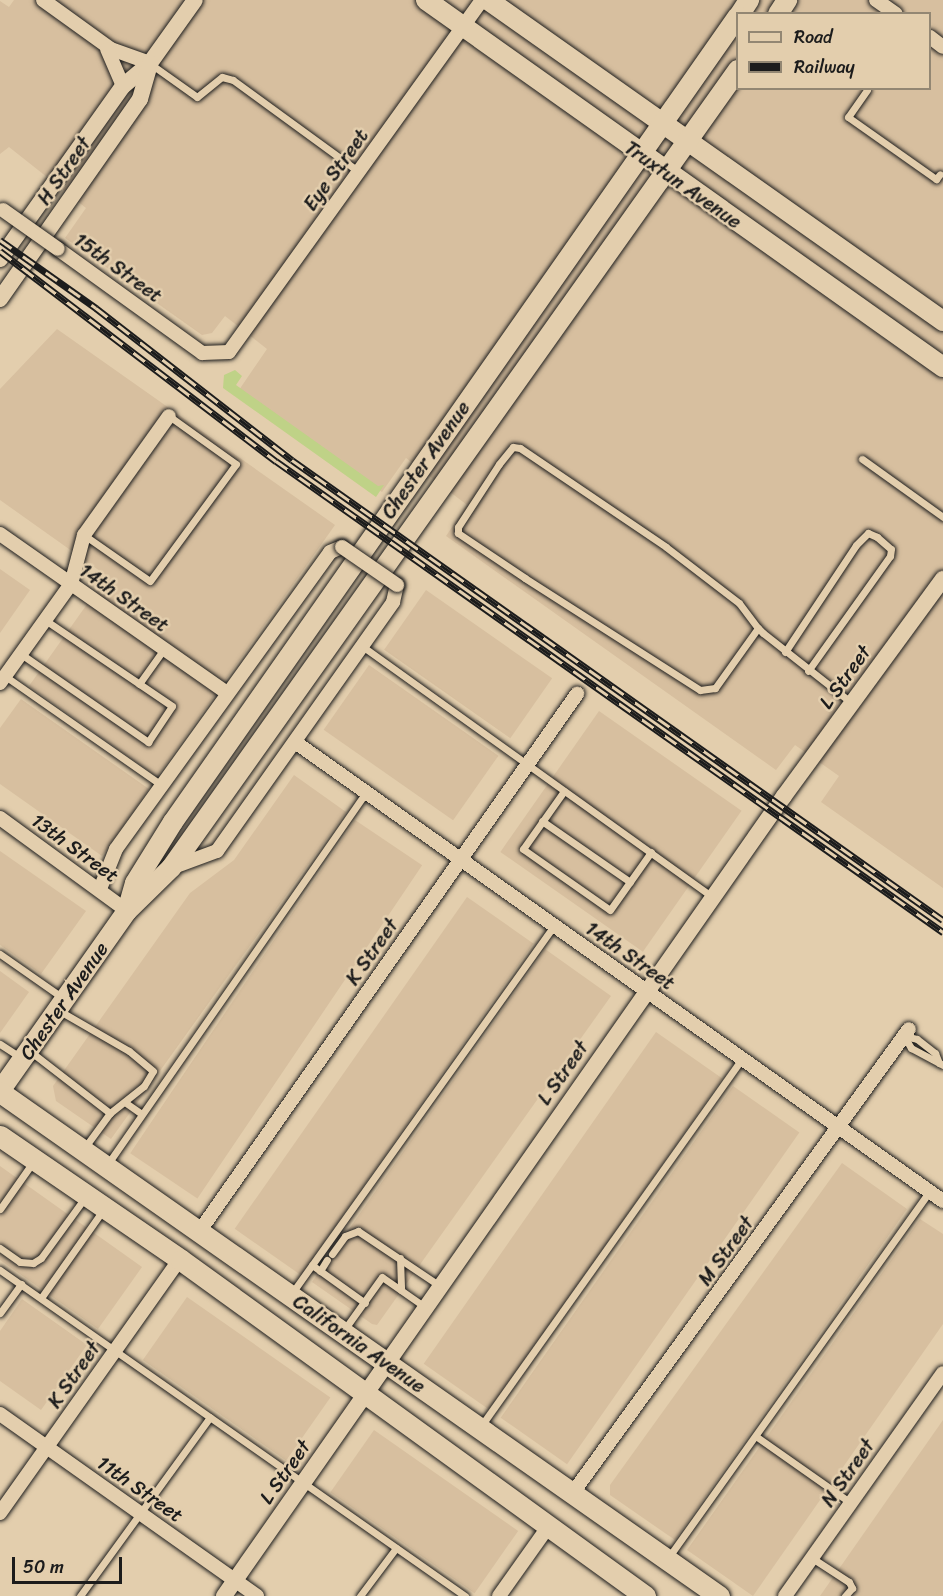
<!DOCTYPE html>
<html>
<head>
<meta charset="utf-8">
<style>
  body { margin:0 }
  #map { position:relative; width:943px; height:1596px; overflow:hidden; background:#e3cead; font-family:Sriracha,sans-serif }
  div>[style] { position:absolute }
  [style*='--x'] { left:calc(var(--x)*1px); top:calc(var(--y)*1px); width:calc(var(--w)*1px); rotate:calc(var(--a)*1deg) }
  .built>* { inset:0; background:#d7bf9f; transform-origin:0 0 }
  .green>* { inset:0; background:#bfd287 }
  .roads { filter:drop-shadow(0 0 2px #1c1c1c) drop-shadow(0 0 2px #1c1c1c) }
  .service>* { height:7px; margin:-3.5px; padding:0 3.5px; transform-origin:3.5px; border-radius:3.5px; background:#e3cead }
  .minor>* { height:14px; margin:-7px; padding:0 7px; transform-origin:7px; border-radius:7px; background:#e3cead }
  .tertiary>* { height:16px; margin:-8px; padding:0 8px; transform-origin:8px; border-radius:8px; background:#e3cead }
  .secondary>* { height:20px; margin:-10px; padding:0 10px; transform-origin:10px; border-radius:10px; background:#e3cead }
  .primary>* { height:21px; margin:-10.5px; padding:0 10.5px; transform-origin:10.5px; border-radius:10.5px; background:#e3cead }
  .rail>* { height:7px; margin-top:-3.5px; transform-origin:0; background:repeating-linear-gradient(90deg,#e3cead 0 14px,#1c1c1c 0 28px); box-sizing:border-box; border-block:2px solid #1c1c1c }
  .bridges { filter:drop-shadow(0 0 2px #1c1c1c) drop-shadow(0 0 2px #1c1c1c) }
  .minor-bridge>* { height:14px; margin:-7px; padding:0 7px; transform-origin:7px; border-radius:7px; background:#e3cead }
  span { translate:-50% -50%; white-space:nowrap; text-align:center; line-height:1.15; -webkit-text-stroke:5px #e3cead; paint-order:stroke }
  .street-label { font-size:20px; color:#1c1c1c }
  .legend { position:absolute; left:736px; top:12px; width:195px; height:78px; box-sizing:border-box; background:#e3cead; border:2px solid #938773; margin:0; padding:8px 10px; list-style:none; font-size:18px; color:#1c1c1c }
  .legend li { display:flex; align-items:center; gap:12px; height:30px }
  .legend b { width:30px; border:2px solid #938773 }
  .scale { position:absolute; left:12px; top:1557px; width:110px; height:27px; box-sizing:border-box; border:3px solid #1c1c1c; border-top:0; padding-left:8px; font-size:18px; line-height:21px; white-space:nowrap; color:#1c1c1c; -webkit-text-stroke:4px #e3cead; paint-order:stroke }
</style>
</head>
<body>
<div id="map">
  <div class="built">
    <i style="clip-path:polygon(evenodd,14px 0,943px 0,943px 888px,821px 802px,839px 776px,795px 745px,776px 770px,446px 536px,467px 505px,406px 458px,382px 492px,239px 390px,267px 349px,225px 316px,212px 333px,202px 335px,65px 238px,86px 208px,9px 147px,0 154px,0 1px,9px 7px,14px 0,738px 14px,930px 14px,930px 88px,738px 88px,738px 14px)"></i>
    <i style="clip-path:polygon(57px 329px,335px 525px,157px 777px,29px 686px,107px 576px,0 500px,0 389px)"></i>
    <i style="clip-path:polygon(0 569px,30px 590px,0 633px)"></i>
    <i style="left:426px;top:590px;width:154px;height:73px;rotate:35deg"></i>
    <i style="left:369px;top:665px;width:158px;height:79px;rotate:35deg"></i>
    <i style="clip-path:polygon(21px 699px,149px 789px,102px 856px,0 784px,0 728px)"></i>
    <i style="left:599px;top:711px;width:174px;height:172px;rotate:35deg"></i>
    <i style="clip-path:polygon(294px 775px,346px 812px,111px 1139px,56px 1101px,53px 1086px,190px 893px,234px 860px)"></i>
    <i style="left:355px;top:820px;width:81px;height:402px;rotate:34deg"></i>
    <i style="clip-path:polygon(0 851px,86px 911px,41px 974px,0 945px)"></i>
    <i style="left:467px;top:897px;width:81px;height:405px;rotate:35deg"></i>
    <i style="clip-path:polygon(545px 949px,611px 996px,377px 1325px,372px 1324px,312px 1282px)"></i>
    <i style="clip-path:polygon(0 971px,29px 992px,0 1033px)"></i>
    <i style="left:656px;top:1032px;width:81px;height:405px;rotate:35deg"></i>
    <i style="left:733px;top:1086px;width:81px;height:405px;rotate:35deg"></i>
    <i style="clip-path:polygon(842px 1163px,907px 1209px,675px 1540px,610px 1495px,610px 1485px)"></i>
    <i style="clip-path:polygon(0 1166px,142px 1267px,98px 1329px,0 1260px)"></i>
    <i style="clip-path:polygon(920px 1219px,943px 1234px,943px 1324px,753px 1596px,687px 1550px)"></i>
    <i style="left:187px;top:1297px;width:175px;height:77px;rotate:35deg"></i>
    <i style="clip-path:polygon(22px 1299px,87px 1345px,41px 1410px,0 1381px,0 1331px)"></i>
    <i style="clip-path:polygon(943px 1420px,943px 1596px,820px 1596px)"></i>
    <i style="left:374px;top:1430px;width:176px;height:76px;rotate:35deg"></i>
  </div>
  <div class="green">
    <i style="clip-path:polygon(235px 370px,242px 376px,236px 385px,378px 486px,384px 485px,376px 497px,223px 388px,224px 375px)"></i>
  </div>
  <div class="roads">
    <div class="service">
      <i style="--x:152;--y:65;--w:55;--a:35.4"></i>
      <i style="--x:197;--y:97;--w:32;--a:-39"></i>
      <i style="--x:222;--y:77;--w:11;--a:15"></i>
      <i style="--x:233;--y:80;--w:156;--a:36.1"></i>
      <i style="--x:867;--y:90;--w:33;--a:125"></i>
      <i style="--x:848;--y:117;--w:108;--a:35.2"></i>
      <i style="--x:936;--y:179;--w:6;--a:-51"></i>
      <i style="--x:862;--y:459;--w:100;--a:35.6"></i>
      <i style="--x:84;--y:535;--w:80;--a:34.9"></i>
      <i style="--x:150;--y:581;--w:145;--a:-53.7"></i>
      <i style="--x:236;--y:464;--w:82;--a:-144.4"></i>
      <i style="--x:758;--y:628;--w:74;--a:125.6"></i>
      <i style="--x:715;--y:688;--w:15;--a:172"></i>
      <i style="--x:700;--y:690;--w:208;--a:-147.4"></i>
      <i style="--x:525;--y:578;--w:81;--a:-146.1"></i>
      <i style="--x:458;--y:533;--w:6;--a:-90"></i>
      <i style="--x:458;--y:527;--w:75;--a:-56.9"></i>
      <i style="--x:499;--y:464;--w:22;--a:-51"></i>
      <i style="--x:513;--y:447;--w:7;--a:8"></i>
      <i style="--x:520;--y:448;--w:176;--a:34.1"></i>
      <i style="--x:666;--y:547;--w:92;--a:37.5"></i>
      <i style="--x:739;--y:603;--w:31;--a:53"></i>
      <i style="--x:758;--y:628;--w:7;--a:45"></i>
      <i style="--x:763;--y:633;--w:113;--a:38.2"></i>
      <i style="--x:362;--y:646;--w:432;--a:35.6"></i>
      <i style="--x:785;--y:652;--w:128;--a:-56.4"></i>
      <i style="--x:856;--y:545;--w:17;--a:-45"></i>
      <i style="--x:868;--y:533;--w:10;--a:24"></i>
      <i style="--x:877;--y:537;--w:18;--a:41"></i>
      <i style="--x:891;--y:549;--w:7;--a:98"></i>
      <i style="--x:890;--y:556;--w:141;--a:125.5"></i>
      <i style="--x:21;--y:654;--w:155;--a:34.7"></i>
      <i style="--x:148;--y:742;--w:43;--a:-56.3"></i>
      <i style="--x:172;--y:706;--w:153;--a:-145.9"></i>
      <i style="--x:5;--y:676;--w:190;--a:34.9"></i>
      <i style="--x:139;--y:684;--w:43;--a:-54.5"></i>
      <i style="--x:564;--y:791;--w:71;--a:125.3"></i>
      <i style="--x:523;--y:849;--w:106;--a:35"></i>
      <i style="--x:610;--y:910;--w:71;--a:-54.7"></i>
      <i style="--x:542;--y:821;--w:107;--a:34.7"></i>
      <i style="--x:0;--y:954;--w:77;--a:34.9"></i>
      <i style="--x:904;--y:1036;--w:14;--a:60"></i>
      <i style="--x:911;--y:1048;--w:36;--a:28"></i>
      <i style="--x:904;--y:1036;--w:13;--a:13"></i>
      <i style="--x:917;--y:1039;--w:23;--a:38"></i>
      <i style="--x:935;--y:1053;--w:11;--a:68"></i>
      <i style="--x:0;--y:1044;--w:24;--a:33"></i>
      <i style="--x:31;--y:1052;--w:100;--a:37.7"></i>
      <i style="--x:110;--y:1113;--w:43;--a:-38.5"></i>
      <i style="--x:144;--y:1086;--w:17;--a:-59"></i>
      <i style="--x:153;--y:1071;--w:31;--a:-140"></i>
      <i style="--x:129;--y:1051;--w:82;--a:-150"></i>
      <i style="--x:126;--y:1103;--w:19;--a:35"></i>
      <i style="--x:85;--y:1147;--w:42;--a:-53.7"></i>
      <i style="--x:107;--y:1165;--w:453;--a:-55.2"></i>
      <i style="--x:0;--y:1209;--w:57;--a:-54.9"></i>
      <i style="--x:0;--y:1248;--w:24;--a:35"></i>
      <i style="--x:20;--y:1262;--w:13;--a:4"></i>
      <i style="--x:33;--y:1263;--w:9;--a:-32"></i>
      <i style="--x:41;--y:1258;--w:77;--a:-54"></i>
      <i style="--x:332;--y:1254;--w:22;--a:-54"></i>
      <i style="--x:345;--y:1236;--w:14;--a:-21"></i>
      <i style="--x:358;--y:1231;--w:99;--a:33.9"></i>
      <i style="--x:400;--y:1258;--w:32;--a:88"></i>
      <i style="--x:312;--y:1265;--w:65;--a:35.6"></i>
      <i style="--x:0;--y:1270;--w:568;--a:35.03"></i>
      <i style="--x:320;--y:1271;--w:13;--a:-58"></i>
      <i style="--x:292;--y:1293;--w:451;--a:-54.5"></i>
      <i style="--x:41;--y:1298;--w:108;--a:-54.8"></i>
      <i style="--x:0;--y:1313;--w:36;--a:-54"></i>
      <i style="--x:344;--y:1330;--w:65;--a:-54.4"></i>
      <i style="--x:382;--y:1277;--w:52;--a:34.9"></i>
      <i style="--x:481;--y:1426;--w:450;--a:-54.6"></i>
      <i style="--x:757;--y:1437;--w:115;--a:35.1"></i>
      <i style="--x:668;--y:1558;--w:450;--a:-54.5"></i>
      <i style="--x:812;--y:1558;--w:44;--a:33"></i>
      <i style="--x:849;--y:1582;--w:7;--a:63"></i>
      <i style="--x:852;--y:1588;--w:11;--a:131"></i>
      <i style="--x:80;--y:1596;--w:221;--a:-54"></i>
      <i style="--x:360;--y:1596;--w:60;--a:-53.1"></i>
    </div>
    <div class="minor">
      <i style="--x:43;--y:0;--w:84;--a:35.8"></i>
      <i style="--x:111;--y:49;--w:41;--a:19.7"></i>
      <i style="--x:876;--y:0;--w:24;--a:35"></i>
      <i style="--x:930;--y:37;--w:16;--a:38"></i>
      <i style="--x:107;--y:49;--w:40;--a:66.6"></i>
      <i style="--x:58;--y:249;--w:178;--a:35.8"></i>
      <i style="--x:202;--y:353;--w:27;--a:-2"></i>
      <i style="--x:229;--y:352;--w:433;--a:-54.3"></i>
      <i style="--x:0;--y:534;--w:277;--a:35"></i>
      <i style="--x:0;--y:683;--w:122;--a:-54.4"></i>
      <i style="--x:71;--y:584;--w:51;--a:-75.1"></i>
      <i style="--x:84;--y:535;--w:146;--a:-54.5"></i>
      <i style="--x:295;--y:742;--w:794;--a:35.31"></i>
      <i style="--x:0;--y:818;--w:157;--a:36.2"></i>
      <i style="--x:171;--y:868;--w:49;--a:-20.3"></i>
      <i style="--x:217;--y:851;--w:305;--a:-54.7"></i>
      <i style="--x:393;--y:602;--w:17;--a:-77"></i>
      <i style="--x:100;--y:889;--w:43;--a:-68.2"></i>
      <i style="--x:116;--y:849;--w:366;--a:-54.2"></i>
      <i style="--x:330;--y:552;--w:13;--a:-23"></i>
      <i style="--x:199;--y:1232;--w:658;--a:-54.91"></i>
      <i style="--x:0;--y:1414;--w:315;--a:35.3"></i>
      <i style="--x:572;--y:1494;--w:574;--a:-54.07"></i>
      <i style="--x:0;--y:1513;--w:311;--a:-54.7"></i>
      <i style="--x:499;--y:1596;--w:85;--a:-54.6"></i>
      <i style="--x:785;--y:1596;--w:273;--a:-54.7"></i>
    </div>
    <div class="tertiary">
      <i style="--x:0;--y:259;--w:212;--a:-54.6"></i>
      <i style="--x:123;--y:86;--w:35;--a:-40"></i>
      <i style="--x:150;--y:63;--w:77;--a:-54.5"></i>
      <i style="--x:0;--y:299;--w:244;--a:-55"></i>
      <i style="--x:140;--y:99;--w:37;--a:-74"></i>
      <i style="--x:224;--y:1596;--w:977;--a:-55.01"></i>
      <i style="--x:784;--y:796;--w:269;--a:-53.8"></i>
    </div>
    <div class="secondary">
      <i style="--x:426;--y:0;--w:634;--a:35.37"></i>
      <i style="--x:488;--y:0;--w:557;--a:35.2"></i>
      <i style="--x:740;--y:14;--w:17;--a:-57"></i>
      <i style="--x:778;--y:14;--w:17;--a:-57"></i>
      <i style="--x:127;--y:911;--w:29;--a:-74"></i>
      <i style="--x:135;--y:883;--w:72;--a:-58.1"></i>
      <i style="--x:173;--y:822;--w:984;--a:-54.97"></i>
      <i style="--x:0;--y:1091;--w:220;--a:-54.8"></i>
      <i style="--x:127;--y:911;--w:62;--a:-44.3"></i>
      <i style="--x:171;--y:868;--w:979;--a:-54.61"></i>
    </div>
    <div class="primary">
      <i style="--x:0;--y:1092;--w:878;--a:35.03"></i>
      <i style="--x:0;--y:1136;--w:219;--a:34.4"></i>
      <i style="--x:181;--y:1260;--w:573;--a:35.91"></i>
    </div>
  </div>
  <div class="rail">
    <i style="--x:0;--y:240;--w:118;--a:35.3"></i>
    <i style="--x:96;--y:308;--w:248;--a:37.8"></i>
    <i style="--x:292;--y:460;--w:797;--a:35.25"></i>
    <i style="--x:0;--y:251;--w:347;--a:37.3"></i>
    <i style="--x:276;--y:461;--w:817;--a:35.23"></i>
  </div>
  <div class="bridges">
    <div class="minor-bridge">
      <i style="--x:3;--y:210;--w:67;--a:35.3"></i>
      <i style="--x:342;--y:547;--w:67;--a:34.6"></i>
    </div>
  </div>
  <div class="street-label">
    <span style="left:336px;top:170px;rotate:-54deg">Eye Street</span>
    <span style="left:64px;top:171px;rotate:-55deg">H Street</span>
    <span style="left:683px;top:185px;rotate:35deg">Truxtun Avenue</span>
    <span style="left:118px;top:268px;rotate:36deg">15th Street</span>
    <span style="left:426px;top:460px;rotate:-55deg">Chester Avenue</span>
    <span style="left:124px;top:598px;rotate:35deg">14th Street</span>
    <span style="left:845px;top:677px;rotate:-54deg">L Street</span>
    <span style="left:75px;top:848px;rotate:36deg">13th Street</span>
    <span style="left:372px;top:952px;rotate:-55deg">K Street</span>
    <span style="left:630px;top:956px;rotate:35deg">14th Street</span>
    <span style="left:64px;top:1001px;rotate:-55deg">Chester Avenue</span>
    <span style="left:563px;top:1073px;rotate:-55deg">L Street</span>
    <span style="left:726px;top:1251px;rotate:-54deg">M Street</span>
    <span style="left:359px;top:1344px;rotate:35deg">California Avenue</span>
    <span style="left:74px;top:1375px;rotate:-55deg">K Street</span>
    <span style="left:285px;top:1472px;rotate:-55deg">L Street</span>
    <span style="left:848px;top:1473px;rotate:-55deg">N Street</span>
    <span style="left:140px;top:1489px;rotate:35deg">11th Street</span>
  </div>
  <ul class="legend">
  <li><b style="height:8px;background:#e3cead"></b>Road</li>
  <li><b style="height:8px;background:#1c1c1c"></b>Railway</li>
  </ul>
  <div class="scale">50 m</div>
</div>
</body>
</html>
